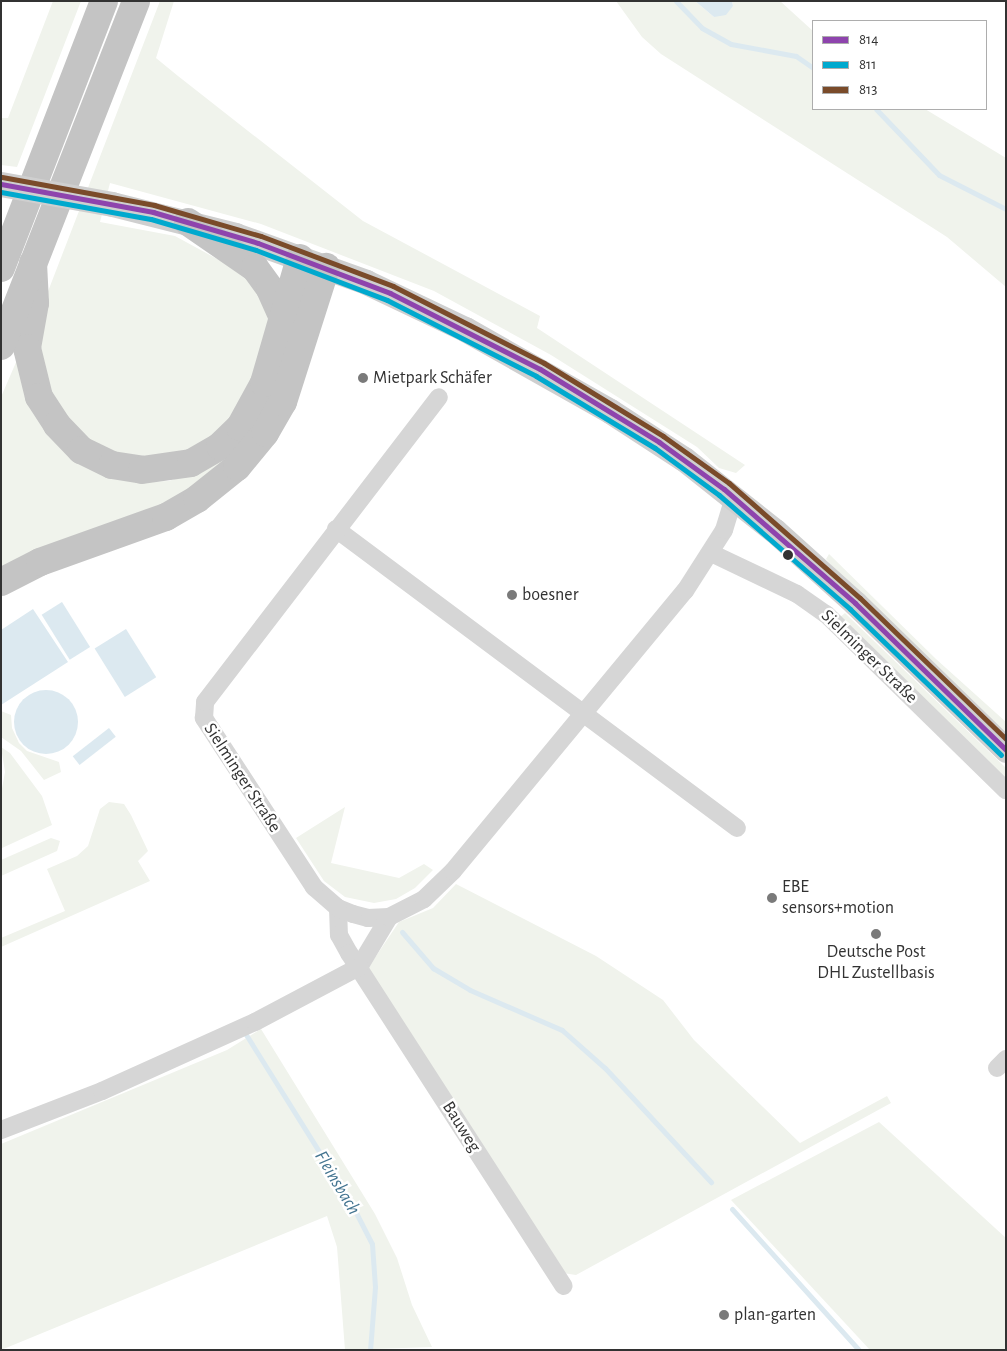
<!DOCTYPE html>
<html>
<head>
<meta charset="utf-8">
<style>
  body { margin:0 }
  #map { position:relative; width:1007px; height:1351px; overflow:hidden; background:#fff; font-family:"Alegreya Sans",sans-serif }
  div>[style] { position:absolute }
  [style*='--x'] { left:calc(var(--x)*1px); top:calc(var(--y)*1px); width:calc(var(--w)*1px); rotate:calc(var(--a)*1deg) }
  .green>* { inset:0; background:#f0f3ec }
  .water>* { inset:0; background:#dce9f0; transform-origin:0 0 }
  .round { border-radius:50% }
  .stream>* { height:5px; margin:-2.5px; padding:0 2.5px; transform-origin:2.5px; border-radius:2.5px; background:#dce9f0 }
  .street>* { height:18px; margin:-9px; padding:0 9px; transform-origin:9px; border-radius:9px; background:#d6d6d6 }
  .secondary>* { height:25px; margin:-12.5px; padding:0 12.5px; transform-origin:12.5px; border-radius:12.5px; background:#cfcfcf }
  .highway>* { height:28px; margin:-14px; padding:0 14px; transform-origin:14px; border-radius:14px; background:#c4c4c4 }
  .secondary-bridge>* { height:25px; margin:-12.5px; padding:0 12.5px; transform-origin:12.5px; border-radius:12.5px; background:#cfcfcf }
  .bus-1>* { height:5px; margin:-2.5px; padding:0 2.5px; transform-origin:2.5px; border-radius:2.5px; background:#8e44ad }
  .bus-2>* { height:5px; margin:-2.5px; padding:0 2.5px; transform-origin:2.5px; border-radius:2.5px; background:#00a9ce }
  .bus-3>* { height:5px; margin:-2.5px; padding:0 2.5px; transform-origin:2.5px; border-radius:2.5px; background:#7a4b2a }
  .dots>* { width:14px; height:14px; translate:-50% -50%; box-sizing:border-box; border:2px solid #fff; border-radius:50% }
  span { translate:-50% -50%; white-space:nowrap; text-align:center; line-height:1.15; -webkit-text-stroke:5px #fff; paint-order:stroke }
  .poi-label { font-size:18px; color:#323232 }
  .left { translate:0 -50%; text-align:left }
  .street-label { font-size:18px; color:#323232 }
  .water-label { font-size:19px; color:#447591; font-style:italic }
  .frame { position:absolute; inset:0; border:2px solid #323232; pointer-events:none }
  .legend { position:absolute; left:812px; top:20px; width:175px; height:90px; box-sizing:border-box; background:#fff; border:1px solid #adadad; margin:0; padding:6px 9px; list-style:none; font-size:15px; color:#323232 }
  .legend li { display:flex; align-items:center; gap:10px; height:25px }
  .legend b { width:25px; border:1px solid #adadad }
</style>
</head>
<body>
<div id="map">
  <div class="green">
    <i style="clip-path:polygon(53px 1px,81px 1px,17px 167px,1px 165px,1px 118px,8px 118px)"></i>
    <i style="clip-path:polygon(160px 1px,174px 1px,156px 58px,178px 76px,363px 221px,540px 316px,537px 328px,745px 465px,736px 473px,719px 468px,697px 447px,551px 355px,434px 291px,261px 224px,110px 183px,100px 222px,175px 236px,241px 272px,261px 293px,268px 318px,266px 347px,234px 423px,185px 459px,118px 462px,65px 424px,38px 361px,47px 294px)"></i>
    <i style="clip-path:polygon(616px 1px,695px 1px,714px 17px,733px 6px,732px 1px,780px 1px,813px 31px,813px 109px,925px 109px,1006px 158px,1006px 287px,947px 237px,661px 54px,642px 37px)"></i>
    <i style="clip-path:polygon(17px 360px,31px 406px,142px 482px,169px 481px,197px 471px,280px 389px,209px 483px,1px 575px,1px 397px)"></i>
    <i style="clip-path:polygon(829px 554px,936px 659px,1006px 722px,1006px 741px,874px 613px,826px 559px)"></i>
    <i style="clip-path:polygon(845px 613px,1006px 768px,1006px 781px,839px 618px)"></i>
    <i style="clip-path:polygon(1px 711px,11px 715px,12px 728px,19px 743px,27px 751px,59px 762px,61px 772px,44px 780px,21px 751px,1px 737px)"></i>
    <i style="clip-path:polygon(1px 747px,10px 753px,42px 796px,52px 825px,2px 848px,1px 794px,5px 772px)"></i>
    <i style="clip-path:polygon(109px 802px,124px 804px,131px 815px,148px 851px,138px 861px,150px 881px,1px 947px,1px 938px,65px 911px,47px 869px,77px 856px,88px 846px,100px 809px)"></i>
    <i style="clip-path:polygon(345px 807px,331px 863px,399px 878px,424px 864px,433px 870px,415px 888px,396px 899px,374px 903px,345px 897px,324px 881px,296px 838px)"></i>
    <i style="clip-path:polygon(51px 838px,60px 841px,57px 851px,1px 876px,1px 860px)"></i>
    <i style="clip-path:polygon(456px 884px,596px 956px,663px 1000px,694px 1040px,800px 1143px,887px 1096px,891px 1103px,576px 1275px,563px 1273px,366px 971px,399px 922px,433px 908px)"></i>
    <i style="clip-path:polygon(261px 1029px,375px 1214px,397px 1258px,412px 1305px,432px 1347px,345px 1350px,337px 1247px,327px 1216px,1px 1350px,1px 1144px,227px 1050px)"></i>
    <i style="clip-path:polygon(879px 1122px,1006px 1238px,1006px 1350px,870px 1350px,731px 1200px)"></i>
  </div>
  <div class="water">
    <i style="clip-path:polygon(695px 1px,732px 1px,733px 6px,726px 15px,714px 17px)"></i>
    <i style="left:62px;top:602px;width:53px;height:24px;rotate:58deg"></i>
    <i style="clip-path:polygon(33px 609px,68px 662px,1px 705px,1px 630px)"></i>
    <i style="left:126px;top:629px;width:57px;height:37px;rotate:58deg"></i>
    <i class="round" style="left:14px;top:690px;width:64px;height:64px"></i>
    <i style="left:109px;top:728px;width:11px;height:46px;rotate:52deg"></i>
  </div>
  <div class="stream">
    <i style="--x:676;--y:1;--w:37;--a:46"></i>
    <i style="--x:702;--y:28;--w:33;--a:29"></i>
    <i style="--x:731;--y:44;--w:66;--a:10.5"></i>
    <i style="--x:796;--y:56;--w:21;--a:35"></i>
    <i style="--x:876;--y:109;--w:91;--a:46.3"></i>
    <i style="--x:939;--y:175;--w:75;--a:26.9"></i>
    <i style="--x:402;--y:932;--w:48;--a:49.3"></i>
    <i style="--x:433;--y:968;--w:43;--a:30.7"></i>
    <i style="--x:470;--y:990;--w:100;--a:23.5"></i>
    <i style="--x:562;--y:1030;--w:57;--a:41.5"></i>
    <i style="--x:605;--y:1068;--w:156;--a:47.1"></i>
    <i style="--x:245;--y:1033;--w:198;--a:58"></i>
    <i style="--x:350;--y:1201;--w:48;--a:62.9"></i>
    <i style="--x:372;--y:1244;--w:43;--a:86"></i>
    <i style="--x:375;--y:1287;--w:63;--a:94.5"></i>
    <i style="--x:732;--y:1209;--w:190;--a:48"></i>
  </div>
  <div class="street">
    <i style="--x:336;--y:529;--w:500;--a:36.71"></i>
    <i style="--x:711;--y:553;--w:95;--a:25.5"></i>
    <i style="--x:797;--y:594;--w:35;--a:35"></i>
    <i style="--x:826;--y:614;--w:252;--a:44.4"></i>
    <i style="--x:338;--y:908;--w:27;--a:88"></i>
    <i style="--x:339;--y:935;--w:21;--a:61"></i>
    <i style="--x:349;--y:953;--w:396;--a:57.2"></i>
    <i style="--x:389;--y:917;--w:21;--a:177"></i>
    <i style="--x:368;--y:918;--w:16;--a:-165"></i>
    <i style="--x:353;--y:914;--w:16;--a:-158"></i>
    <i style="--x:338;--y:908;--w:32;--a:-139"></i>
    <i style="--x:314;--y:887;--w:202;--a:-123.1"></i>
    <i style="--x:204;--y:718;--w:16;--a:-86"></i>
    <i style="--x:205;--y:702;--w:384;--a:-52.5"></i>
    <i style="--x:359;--y:967;--w:58;--a:-59"></i>
    <i style="--x:389;--y:917;--w:39;--a:-27"></i>
    <i style="--x:424;--y:899;--w:40;--a:-44"></i>
    <i style="--x:453;--y:871;--w:364;--a:-50.4"></i>
    <i style="--x:685;--y:591;--w:72;--a:-57.4"></i>
    <i style="--x:724;--y:530;--w:34;--a:-73"></i>
    <i style="--x:997;--y:1068;--w:13;--a:-45"></i>
    <i style="--x:1;--y:1130;--w:108;--a:-21.1"></i>
    <i style="--x:102;--y:1091;--w:168;--a:-24.3"></i>
    <i style="--x:255;--y:1022;--w:118;--a:-27.9"></i>
  </div>
  <div class="secondary">
    <i style="--x:112;--y:204;--w:127;--a:14.1"></i>
    <i style="--x:235;--y:235;--w:139;--a:19.7"></i>
    <i style="--x:366;--y:282;--w:110;--a:25.4"></i>
    <i style="--x:465;--y:329;--w:167;--a:29.5"></i>
    <i style="--x:610;--y:411;--w:88;--a:33"></i>
    <i style="--x:684;--y:459;--w:116;--a:38.4"></i>
    <i style="--x:775;--y:531;--w:108;--a:42"></i>
    <i style="--x:855;--y:603;--w:211;--a:44.2"></i>
  </div>
  <div class="highway">
    <i style="--x:188;--y:222;--w:81;--a:34.5"></i>
    <i style="--x:255;--y:268;--w:26;--a:54"></i>
    <i style="--x:270;--y:289;--w:30;--a:66"></i>
    <i style="--x:33;--y:263;--w:40;--a:87.1"></i>
    <i style="--x:35;--y:303;--w:46;--a:100.1"></i>
    <i style="--x:27;--y:348;--w:50;--a:76.2"></i>
    <i style="--x:39;--y:397;--w:33;--a:57"></i>
    <i style="--x:57;--y:425;--w:35;--a:46"></i>
    <i style="--x:81;--y:450;--w:34;--a:26"></i>
    <i style="--x:112;--y:465;--w:30;--a:9"></i>
    <i style="--x:142;--y:470;--w:49;--a:-8.1"></i>
    <i style="--x:191;--y:463;--w:34;--a:-30"></i>
    <i style="--x:220;--y:446;--w:28;--a:-44"></i>
    <i style="--x:240;--y:427;--w:50;--a:-61.4"></i>
    <i style="--x:264;--y:383;--w:130;--a:-73.9"></i>
    <i style="--x:1;--y:268;--w:286;--a:-68.9"></i>
    <i style="--x:1;--y:346;--w:370;--a:-68.6"></i>
    <i style="--x:1;--y:582;--w:44;--a:-27.1"></i>
    <i style="--x:40;--y:562;--w:134;--a:-19.7"></i>
    <i style="--x:166;--y:517;--w:36;--a:-30"></i>
    <i style="--x:197;--y:499;--w:51;--a:-38.7"></i>
    <i style="--x:237;--y:467;--w:44;--a:-50.5"></i>
    <i style="--x:265;--y:433;--w:36;--a:-60"></i>
    <i style="--x:283;--y:402;--w:142;--a:-72.3"></i>
  </div>
  <div class="secondary-bridge">
    <i style="--x:1;--y:184;--w:113;--a:10.2"></i>
  </div>
  <div class="bus-1">
    <i style="--x:1;--y:184;--w:155;--a:10.4"></i>
    <i style="--x:153;--y:212;--w:109;--a:16.4"></i>
    <i style="--x:258;--y:243;--w:141;--a:20.7"></i>
    <i style="--x:390;--y:293;--w:168;--a:26.9"></i>
    <i style="--x:540;--y:369;--w:140;--a:31.5"></i>
    <i style="--x:659;--y:442;--w:80;--a:35.9"></i>
    <i style="--x:724;--y:489;--w:174;--a:41"></i>
    <i style="--x:855;--y:603;--w:211;--a:44.2"></i>
  </div>
  <div class="bus-2">
    <i style="--x:1;--y:192;--w:152;--a:10.2"></i>
    <i style="--x:151;--y:219;--w:109;--a:16.4"></i>
    <i style="--x:256;--y:250;--w:140;--a:20.9"></i>
    <i style="--x:387;--y:300;--w:167;--a:27"></i>
    <i style="--x:536;--y:376;--w:139;--a:31.2"></i>
    <i style="--x:655;--y:448;--w:79;--a:36.3"></i>
    <i style="--x:719;--y:495;--w:174;--a:41"></i>
    <i style="--x:850;--y:609;--w:210;--a:44"></i>
  </div>
  <div class="bus-3">
    <i style="--x:2;--y:177;--w:155;--a:10.4"></i>
    <i style="--x:154;--y:205;--w:111;--a:16.2"></i>
    <i style="--x:261;--y:236;--w:141;--a:20.7"></i>
    <i style="--x:393;--y:286;--w:169;--a:27"></i>
    <i style="--x:544;--y:363;--w:140;--a:31.5"></i>
    <i style="--x:663;--y:436;--w:81;--a:35.5"></i>
    <i style="--x:729;--y:483;--w:174;--a:41.3"></i>
    <i style="--x:860;--y:598;--w:203;--a:44"></i>
  </div>
  <div class="dots">
    <i style="left:363px;top:378px;background:#7a7a7a"></i>
    <i style="left:788px;top:555px;background:#323232"></i>
    <i style="left:512px;top:595px;background:#7a7a7a"></i>
    <i style="left:772px;top:898px;background:#7a7a7a"></i>
    <i style="left:876px;top:934px;background:#7a7a7a"></i>
    <i style="left:724px;top:1315px;background:#7a7a7a"></i>
  </div>
  <div class="poi-label">
    <span class="left" style="left:373px;top:378px">Mietpark Schäfer</span>
    <span class="left" style="left:522px;top:595px">boesner</span>
    <span class="left" style="left:782px;top:898px">EBE<br>sensors+motion</span>
    <span style="left:876px;top:963px">Deutsche Post<br>DHL Zustellbasis</span>
    <span class="left" style="left:734px;top:1315px">plan-garten</span>
  </div>
  <div class="street-label">
    <span style="left:869px;top:657px;rotate:44deg">Sielminger Straße</span>
    <span style="left:242px;top:778px;rotate:57deg">Sielminger Straße</span>
    <span style="left:461px;top:1127px;rotate:58deg">Bauweg</span>
  </div>
  <div class="water-label">
    <span style="left:337px;top:1183px;rotate:59deg">Fleinsbach</span>
  </div>
  <div class="frame"></div>
  <ul class="legend">
  <li><b style="height:6px;background:#8e44ad"></b>814</li>
  <li><b style="height:6px;background:#00a9ce"></b>811</li>
  <li><b style="height:6px;background:#7a4b2a"></b>813</li>
  </ul>
</div>
</body>
</html>
